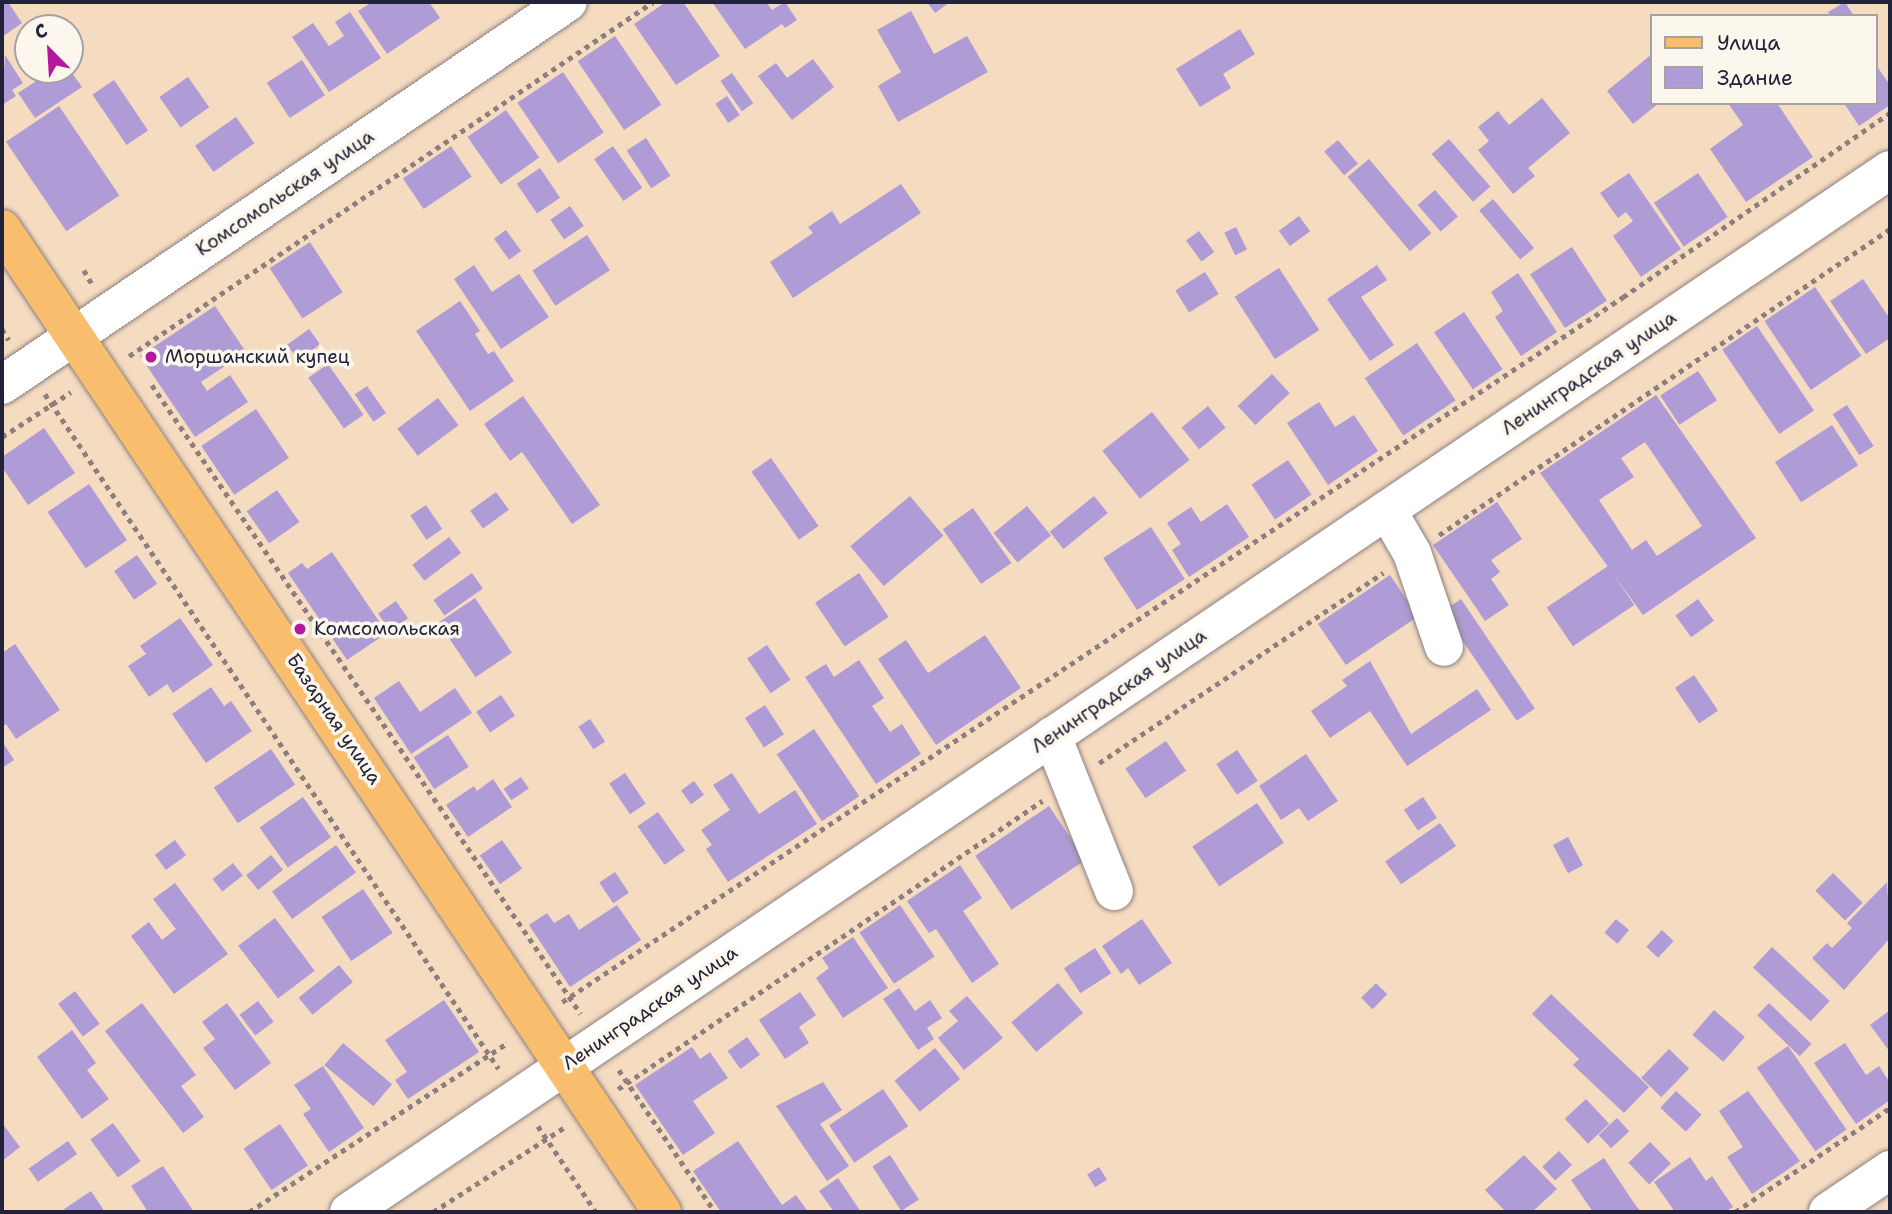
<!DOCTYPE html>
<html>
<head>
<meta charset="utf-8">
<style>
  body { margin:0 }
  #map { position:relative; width:1892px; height:1214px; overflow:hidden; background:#f5dcc1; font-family:"Shantell Sans",sans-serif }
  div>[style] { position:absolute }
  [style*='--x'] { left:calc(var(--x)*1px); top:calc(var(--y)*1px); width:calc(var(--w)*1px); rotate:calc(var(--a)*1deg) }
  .building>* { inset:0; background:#af9bd5; transform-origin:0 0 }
  .path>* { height:4.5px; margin-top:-2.25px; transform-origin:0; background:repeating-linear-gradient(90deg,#8c7f7e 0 5px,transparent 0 10px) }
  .roads { filter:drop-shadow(0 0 2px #8c7f7e) drop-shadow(0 0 2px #8c7f7e) }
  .minor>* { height:38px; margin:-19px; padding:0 19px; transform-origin:19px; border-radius:19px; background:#fff }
  .major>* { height:38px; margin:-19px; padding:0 19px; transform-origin:19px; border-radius:19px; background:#f9be6d }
  .dots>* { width:19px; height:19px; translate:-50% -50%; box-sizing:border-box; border:4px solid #fbf7ec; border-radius:50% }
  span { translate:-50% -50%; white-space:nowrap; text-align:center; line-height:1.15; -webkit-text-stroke:7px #fbf7ec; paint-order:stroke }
  .street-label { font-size:19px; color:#22223b }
  .poi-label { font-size:19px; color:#22223b }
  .left { translate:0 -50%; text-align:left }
  .frame { position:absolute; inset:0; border:4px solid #22223b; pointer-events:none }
  .legend { position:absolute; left:1650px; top:14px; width:228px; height:91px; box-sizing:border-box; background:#fbf7ec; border:2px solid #a4a2a5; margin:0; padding:9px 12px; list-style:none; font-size:21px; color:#22223b }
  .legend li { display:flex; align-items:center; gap:14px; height:35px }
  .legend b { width:35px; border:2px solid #a4a2a5 }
  .north { position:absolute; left:14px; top:14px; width:70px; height:70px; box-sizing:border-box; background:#fbf7ec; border:2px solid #a4a2a5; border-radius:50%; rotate:336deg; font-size:19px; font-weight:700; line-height:28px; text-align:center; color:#22223b }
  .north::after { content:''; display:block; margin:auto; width:24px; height:32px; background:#b5179e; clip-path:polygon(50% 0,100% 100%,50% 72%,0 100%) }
</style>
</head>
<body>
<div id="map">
  <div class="building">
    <i style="clip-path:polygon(2px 2px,8px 2px,22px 23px,2px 37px)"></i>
    <i style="clip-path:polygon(372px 2px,429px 2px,440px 18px,387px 54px,358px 11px)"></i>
    <i style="clip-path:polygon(666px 2px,683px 2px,720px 56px,676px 85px,634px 24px)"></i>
    <i style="clip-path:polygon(712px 2px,766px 2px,772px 10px,785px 2px,797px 20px,785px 28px,782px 24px,745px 49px)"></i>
    <i style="clip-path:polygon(927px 2px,950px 2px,935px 13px)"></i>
    <i style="clip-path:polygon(1845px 2px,1854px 16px,1830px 16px,1828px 12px)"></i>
    <i style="clip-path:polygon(911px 11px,934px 54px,967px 36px,988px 72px,898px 122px,878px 86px,901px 72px,877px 30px)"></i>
    <i style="clip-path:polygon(350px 12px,381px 58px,329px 92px,292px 37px,313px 23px,329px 46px,344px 36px,335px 22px)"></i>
    <i style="clip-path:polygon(1240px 29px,1255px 54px,1223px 74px,1231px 88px,1200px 107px,1176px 69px)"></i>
    <i style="left:615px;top:36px;width:83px;height:45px;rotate:56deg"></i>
    <i style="clip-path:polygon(1652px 54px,1652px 103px,1659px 103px,1633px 124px,1607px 91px)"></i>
    <i style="clip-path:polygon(5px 55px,23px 83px,12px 90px,16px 96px,2px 105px)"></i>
    <i style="clip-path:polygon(813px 59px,834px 87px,792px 120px,758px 76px,776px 63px,787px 78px)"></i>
    <i style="left:302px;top:60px;width:42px;height:42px;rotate:57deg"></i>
    <i style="clip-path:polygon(1876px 65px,1890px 85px,1890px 105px,1859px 126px,1844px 103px,1876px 103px)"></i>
    <i style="clip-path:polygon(53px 70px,70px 70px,82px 87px,35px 118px,18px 93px)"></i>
    <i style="left:563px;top:72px;width:73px;height:55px;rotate:56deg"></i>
    <i style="left:732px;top:73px;width:37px;height:14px;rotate:55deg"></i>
    <i style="left:188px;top:77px;width:37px;height:35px;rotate:55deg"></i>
    <i style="left:114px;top:80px;width:61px;height:26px;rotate:56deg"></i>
    <i style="left:727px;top:96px;width:23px;height:14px;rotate:56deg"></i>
    <i style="clip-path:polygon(1542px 98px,1570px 133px,1528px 168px,1535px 176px,1513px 194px,1478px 150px,1489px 141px,1478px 127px,1498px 111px,1509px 125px)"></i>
    <i style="clip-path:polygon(1728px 103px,1777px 103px,1813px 157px,1746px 202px,1710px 149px,1743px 125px)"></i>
    <i style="left:59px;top:106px;width:108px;height:64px;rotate:56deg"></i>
    <i style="left:506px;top:110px;width:58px;height:47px;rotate:55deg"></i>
    <i style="left:236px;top:117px;width:32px;height:50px;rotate:55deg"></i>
    <i style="left:646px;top:138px;width:45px;height:23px;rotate:57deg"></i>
    <i style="left:1449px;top:139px;width:63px;height:23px;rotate:49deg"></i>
    <i style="left:1338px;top:140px;width:31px;height:18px;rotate:50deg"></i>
    <i style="left:451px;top:146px;width:37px;height:58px;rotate:56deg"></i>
    <i style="left:613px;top:146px;width:51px;height:23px;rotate:55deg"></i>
    <i style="left:1369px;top:159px;width:97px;height:28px;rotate:50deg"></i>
    <i style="left:540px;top:168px;width:36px;height:28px;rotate:56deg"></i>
    <i style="clip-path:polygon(1629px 173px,1681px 249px,1641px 277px,1613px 236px,1633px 221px,1626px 212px,1618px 218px,1600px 193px)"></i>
    <i style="left:1698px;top:173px;width:53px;height:53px;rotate:56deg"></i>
    <i style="clip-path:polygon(901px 184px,921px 213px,793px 298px,770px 262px,813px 233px,808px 227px,832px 211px,840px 224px)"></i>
    <i style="left:1435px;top:190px;width:35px;height:23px;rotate:49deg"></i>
    <i style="left:1493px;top:199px;width:64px;height:18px;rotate:50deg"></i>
    <i style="left:570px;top:206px;width:24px;height:24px;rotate:55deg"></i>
    <i style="left:1299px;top:216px;width:19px;height:25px;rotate:54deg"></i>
    <i style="left:1236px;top:227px;width:25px;height:13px;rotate:64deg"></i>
    <i style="left:506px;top:230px;width:26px;height:15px;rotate:54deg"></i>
    <i style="left:1199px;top:231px;width:26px;height:16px;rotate:54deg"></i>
    <i style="left:587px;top:235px;width:42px;height:65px;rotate:57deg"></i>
    <i style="left:310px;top:242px;width:60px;height:48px;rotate:57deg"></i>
    <i style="left:1572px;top:247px;width:64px;height:50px;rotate:57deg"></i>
    <i style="clip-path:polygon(474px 265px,492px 292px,519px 274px,549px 317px,501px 349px,454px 279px)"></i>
    <i style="clip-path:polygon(1377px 265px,1387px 280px,1361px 297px,1394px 345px,1370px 361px,1327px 299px)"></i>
    <i style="left:1279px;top:268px;width:74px;height:53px;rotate:57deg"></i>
    <i style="left:1205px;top:272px;width:26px;height:35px;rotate:58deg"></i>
    <i style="clip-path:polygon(1518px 273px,1557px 332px,1521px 356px,1495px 317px,1503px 311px,1491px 292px)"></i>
    <i style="clip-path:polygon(1863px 279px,1890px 319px,1890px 338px,1866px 354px,1830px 301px)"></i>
    <i style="left:1815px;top:287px;width:83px;height:61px;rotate:56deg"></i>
    <i style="clip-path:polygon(460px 301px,480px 331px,475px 334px,488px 354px,494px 351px,514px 381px,470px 411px,416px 331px)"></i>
    <i style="clip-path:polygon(215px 306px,246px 352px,201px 382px,207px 391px,230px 375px,248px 402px,195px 437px,140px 356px)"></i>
    <i style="left:1464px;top:312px;width:69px;height:36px;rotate:56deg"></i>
    <i style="left:1757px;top:326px;width:102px;height:42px;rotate:56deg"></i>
    <i style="left:309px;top:329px;width:19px;height:27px;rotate:54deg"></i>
    <i style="left:1417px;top:343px;width:69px;height:63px;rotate:56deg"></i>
    <i style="left:328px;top:364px;width:62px;height:24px;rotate:55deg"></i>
    <i style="left:1698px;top:371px;width:35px;height:45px;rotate:57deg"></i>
    <i style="left:1272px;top:374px;width:26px;height:47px;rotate:47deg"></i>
    <i style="left:367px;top:386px;width:33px;height:15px;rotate:55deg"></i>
    <i style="clip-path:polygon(evenodd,1656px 395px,1756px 538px,1643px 615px,1540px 473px,1656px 395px,1645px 442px,1702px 526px,1657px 556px,1646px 540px,1632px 550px,1599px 500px,1634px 477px,1621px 458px,1645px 442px)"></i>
    <i style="clip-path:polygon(523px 396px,600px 505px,572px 524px,522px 452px,510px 461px,484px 424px)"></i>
    <i style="left:438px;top:398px;width:34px;height:51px;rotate:53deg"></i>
    <i style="clip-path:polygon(1319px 402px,1335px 427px,1354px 415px,1378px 451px,1328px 485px,1287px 423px)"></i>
    <i style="left:1847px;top:405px;width:49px;height:17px;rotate:57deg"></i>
    <i style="left:1208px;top:406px;width:28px;height:34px;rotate:51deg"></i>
    <i style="left:256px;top:409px;width:59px;height:66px;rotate:56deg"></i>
    <i style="left:1152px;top:412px;width:61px;height:63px;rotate:52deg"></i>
    <i style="left:1832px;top:425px;width:48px;height:68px;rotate:57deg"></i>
    <i style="clip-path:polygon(44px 428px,75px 473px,28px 505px,2px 467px,2px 457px)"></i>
    <i style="left:771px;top:458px;width:83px;height:24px;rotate:55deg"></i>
    <i style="left:1288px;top:460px;width:42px;height:44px;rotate:56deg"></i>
    <i style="left:89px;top:484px;width:68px;height:50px;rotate:56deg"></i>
    <i style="left:277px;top:490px;width:39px;height:37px;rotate:55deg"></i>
    <i style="left:496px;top:492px;width:22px;height:32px;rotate:54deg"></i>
    <i style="left:910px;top:496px;width:52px;height:78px;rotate:50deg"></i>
    <i style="left:1094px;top:496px;width:22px;height:57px;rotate:51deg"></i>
    <i style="clip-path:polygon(1497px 502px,1522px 539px,1491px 560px,1500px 572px,1491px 579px,1509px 605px,1485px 621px,1433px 545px)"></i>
    <i style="clip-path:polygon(1227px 504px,1249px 537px,1189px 577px,1172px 550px,1181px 544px,1167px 523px,1191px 507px,1201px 522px)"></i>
    <i style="left:426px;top:505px;width:29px;height:19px;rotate:56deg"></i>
    <i style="left:1027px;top:506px;width:38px;height:43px;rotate:51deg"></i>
    <i style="left:973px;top:508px;width:67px;height:37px;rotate:55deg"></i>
    <i style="left:1151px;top:527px;width:62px;height:57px;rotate:57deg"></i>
    <i style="left:449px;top:537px;width:20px;height:46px;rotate:53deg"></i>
    <i style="clip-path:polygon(332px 552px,387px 633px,347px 660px,288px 573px,302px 563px,307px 569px)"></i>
    <i style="left:137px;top:555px;width:35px;height:28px;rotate:55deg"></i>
    <i style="left:1608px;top:566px;width:47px;height:74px;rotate:56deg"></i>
    <i style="left:472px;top:573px;width:19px;height:47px;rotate:55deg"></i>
    <i style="left:859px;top:573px;width:53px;height:53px;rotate:56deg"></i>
    <i style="left:1390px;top:575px;width:50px;height:87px;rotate:56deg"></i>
    <i style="left:475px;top:598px;width:66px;height:44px;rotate:56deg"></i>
    <i style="left:1461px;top:599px;width:132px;height:22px;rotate:56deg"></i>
    <i style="left:1698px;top:599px;width:27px;height:28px;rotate:54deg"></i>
    <i style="left:396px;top:601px;width:21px;height:22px;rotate:55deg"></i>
    <i style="clip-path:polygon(180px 618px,213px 665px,173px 693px,167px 684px,149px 697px,128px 666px,146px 654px,140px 646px)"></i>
    <i style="clip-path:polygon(985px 635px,1021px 688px,936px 745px,878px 659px,906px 640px,928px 673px)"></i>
    <i style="clip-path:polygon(15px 644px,60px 710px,16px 739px,6px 724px,2px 727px,2px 653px)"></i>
    <i style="left:767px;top:645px;width:42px;height:24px;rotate:56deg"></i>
    <i style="clip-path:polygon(859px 660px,884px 698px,872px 706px,890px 732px,902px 724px,921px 754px,876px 784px,805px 677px,826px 664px,834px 677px)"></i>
    <i style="clip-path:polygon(1370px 661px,1411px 734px,1477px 689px,1491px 710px,1407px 766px,1370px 711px,1330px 738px,1311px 711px,1347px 686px,1342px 680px)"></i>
    <i style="left:1694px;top:675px;width:43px;height:23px;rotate:56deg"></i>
    <i style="clip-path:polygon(399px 681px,420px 712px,455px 688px,472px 713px,411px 754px,374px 698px)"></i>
    <i style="clip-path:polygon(211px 687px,224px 706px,231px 701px,252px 731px,206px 763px,172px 714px)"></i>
    <i style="left:501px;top:695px;width:25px;height:30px;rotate:56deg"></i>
    <i style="left:765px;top:705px;width:35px;height:24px;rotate:57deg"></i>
    <i style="left:590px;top:719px;width:27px;height:14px;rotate:56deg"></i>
    <i style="left:814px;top:729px;width:81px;height:45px;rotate:56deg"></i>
    <i style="left:448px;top:735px;width:38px;height:41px;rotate:57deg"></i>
    <i style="clip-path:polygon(2px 741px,14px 760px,2px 768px)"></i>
    <i style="left:1166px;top:741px;width:36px;height:49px;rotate:56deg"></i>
    <i style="left:271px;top:749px;width:43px;height:69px;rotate:56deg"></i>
    <i style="left:1237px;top:750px;width:37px;height:25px;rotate:56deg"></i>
    <i style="clip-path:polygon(1306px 754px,1338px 801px,1308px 821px,1299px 808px,1281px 820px,1259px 786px)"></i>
    <i style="left:625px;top:773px;width:37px;height:19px;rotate:56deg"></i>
    <i style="clip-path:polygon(732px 773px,759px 814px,795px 790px,817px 824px,728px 882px,706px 849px,712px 845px,701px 830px,730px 810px,713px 785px)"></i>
    <i style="left:521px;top:777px;width:14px;height:21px;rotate:56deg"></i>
    <i style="clip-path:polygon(493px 779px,512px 807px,468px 837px,446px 805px,474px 786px,477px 791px)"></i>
    <i style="left:694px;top:781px;width:17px;height:16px;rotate:54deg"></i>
    <i style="left:303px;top:797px;width:49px;height:53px;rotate:55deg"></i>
    <i style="left:1423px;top:797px;width:25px;height:23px;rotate:56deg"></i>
    <i style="left:1257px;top:803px;width:48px;height:78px;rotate:56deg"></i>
    <i style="left:1049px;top:806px;width:65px;height:89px;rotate:56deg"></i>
    <i style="left:658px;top:812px;width:47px;height:25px;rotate:55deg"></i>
    <i style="left:1440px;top:823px;width:28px;height:67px;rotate:55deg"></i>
    <i style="left:1568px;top:837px;width:32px;height:17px;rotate:62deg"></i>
    <i style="left:175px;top:840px;width:19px;height:25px;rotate:54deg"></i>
    <i style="left:502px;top:840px;width:35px;height:27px;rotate:55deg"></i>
    <i style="left:336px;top:845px;width:34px;height:79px;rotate:54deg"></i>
    <i style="left:271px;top:855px;width:19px;height:32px;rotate:51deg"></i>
    <i style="left:233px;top:863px;width:16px;height:26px;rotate:52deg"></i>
    <i style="clip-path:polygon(960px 865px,982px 898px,963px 911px,999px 964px,972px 983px,936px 929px,929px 933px,907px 901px)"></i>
    <i style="left:615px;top:872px;width:25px;height:19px;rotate:56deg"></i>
    <i style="left:1833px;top:873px;width:42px;height:25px;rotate:45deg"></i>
    <i style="clip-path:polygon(1887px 882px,1890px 938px,1844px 990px,1812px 958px,1827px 943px,1832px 948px,1852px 928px,1847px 923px)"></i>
    <i style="clip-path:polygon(175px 883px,228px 954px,174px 994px,131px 936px,149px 922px,162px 940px,176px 929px,153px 899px)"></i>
    <i style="left:363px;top:889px;width:53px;height:50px;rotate:56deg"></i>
    <i style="clip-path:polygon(617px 905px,641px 940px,570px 987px,529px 925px,547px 913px,554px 923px,569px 914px,579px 930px)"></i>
    <i style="left:900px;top:905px;width:62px;height:49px;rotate:56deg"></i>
    <i style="left:275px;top:918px;width:66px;height:46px;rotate:53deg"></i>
    <i style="clip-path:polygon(1142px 919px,1172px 963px,1139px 985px,1128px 968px,1121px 974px,1102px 946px)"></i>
    <i style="left:1616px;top:919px;width:17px;height:18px;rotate:40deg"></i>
    <i style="left:1662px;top:930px;width:16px;height:23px;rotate:43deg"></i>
    <i style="clip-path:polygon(853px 937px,888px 988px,843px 1018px,816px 978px,829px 968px,822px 958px)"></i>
    <i style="left:1772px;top:947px;width:79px;height:28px;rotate:43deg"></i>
    <i style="left:1095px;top:948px;width:30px;height:37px;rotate:57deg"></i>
    <i style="left:339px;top:965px;width:22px;height:52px;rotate:51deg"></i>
    <i style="left:1058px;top:983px;width:39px;height:61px;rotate:50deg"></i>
    <i style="left:1376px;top:983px;width:16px;height:21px;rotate:45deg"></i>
    <i style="clip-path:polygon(899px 988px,915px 1011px,930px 1000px,942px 1018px,927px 1028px,934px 1039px,918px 1050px,883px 999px)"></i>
    <i style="left:75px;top:991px;width:41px;height:21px;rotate:53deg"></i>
    <i style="clip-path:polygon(800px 992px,816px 1015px,799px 1027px,809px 1043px,785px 1059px,759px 1020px)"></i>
    <i style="clip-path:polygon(1551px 994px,1649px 1087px,1624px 1113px,1573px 1065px,1579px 1059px,1532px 1014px)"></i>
    <i style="clip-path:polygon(967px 996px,1003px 1038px,964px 1070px,938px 1038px,958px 1021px,949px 1011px)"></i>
    <i style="clip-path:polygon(444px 1000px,479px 1052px,408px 1099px,395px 1080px,407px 1072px,385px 1040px)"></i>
    <i style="left:258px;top:1001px;width:26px;height:23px;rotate:53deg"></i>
    <i style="clip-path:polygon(142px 1003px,196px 1075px,181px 1086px,204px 1117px,183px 1133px,105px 1031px)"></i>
    <i style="clip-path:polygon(227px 1003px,271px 1063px,235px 1090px,203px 1048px,215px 1039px,202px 1022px)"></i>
    <i style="left:1769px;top:1003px;width:59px;height:17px;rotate:44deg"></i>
    <i style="left:1714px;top:1010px;width:41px;height:33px;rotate:41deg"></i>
    <i style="clip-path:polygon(1890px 1010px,1890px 1052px,1870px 1025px)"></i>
    <i style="clip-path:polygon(72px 1030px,96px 1063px,87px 1070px,109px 1099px,82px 1119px,37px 1057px)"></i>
    <i style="left:747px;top:1037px;width:22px;height:24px;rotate:54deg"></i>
    <i style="left:343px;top:1043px;width:64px;height:29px;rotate:40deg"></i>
    <i style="clip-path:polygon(1845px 1043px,1866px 1075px,1879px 1066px,1890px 1083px,1890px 1100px,1856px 1124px,1814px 1063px)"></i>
    <i style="left:1788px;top:1046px;width:102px;height:38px;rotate:55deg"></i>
    <i style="clip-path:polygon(692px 1047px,700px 1059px,710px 1052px,728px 1078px,693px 1101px,715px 1133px,683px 1155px,635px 1085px)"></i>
    <i style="left:935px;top:1048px;width:40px;height:52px;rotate:51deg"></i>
    <i style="left:1669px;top:1049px;width:28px;height:40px;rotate:44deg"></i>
    <i style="clip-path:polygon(323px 1066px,364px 1128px,329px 1152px,303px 1114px,311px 1109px,294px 1085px)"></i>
    <i style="clip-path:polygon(823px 1082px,842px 1110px,820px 1124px,849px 1166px,827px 1181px,776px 1106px)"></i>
    <i style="left:883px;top:1089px;width:45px;height:65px;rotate:56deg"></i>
    <i style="left:1676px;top:1091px;width:35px;height:23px;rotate:43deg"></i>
    <i style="clip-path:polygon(1748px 1091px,1800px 1161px,1752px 1194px,1727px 1157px,1743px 1147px,1719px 1111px)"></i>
    <i style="left:1586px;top:1099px;width:34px;height:29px;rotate:47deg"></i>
    <i style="left:1617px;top:1118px;width:18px;height:25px;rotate:47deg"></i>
    <i style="clip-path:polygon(2px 1123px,20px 1147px,2px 1161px)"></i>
    <i style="left:113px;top:1123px;width:47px;height:28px;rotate:54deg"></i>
    <i style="left:280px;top:1124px;width:50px;height:44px;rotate:56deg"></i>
    <i style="left:68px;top:1141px;width:16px;height:48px;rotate:55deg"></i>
    <i style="clip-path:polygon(738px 1141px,782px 1205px,796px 1195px,808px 1212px,721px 1212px,693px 1171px)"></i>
    <i style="left:1650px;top:1142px;width:30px;height:30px;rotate:46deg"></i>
    <i style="left:1559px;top:1151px;width:19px;height:23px;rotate:47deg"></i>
    <i style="left:890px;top:1155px;width:53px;height:21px;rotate:57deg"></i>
    <i style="clip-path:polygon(1524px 1155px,1557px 1189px,1532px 1212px,1506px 1212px,1485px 1190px)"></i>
    <i style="clip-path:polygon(1690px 1157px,1706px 1181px,1712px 1176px,1733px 1207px,1725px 1212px,1675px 1212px,1654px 1182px)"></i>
    <i style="clip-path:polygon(1604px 1158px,1634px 1203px,1641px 1212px,1593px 1212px,1571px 1180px)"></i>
    <i style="clip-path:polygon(163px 1166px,194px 1212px,148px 1212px,131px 1186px)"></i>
    <i style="left:1099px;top:1167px;width:15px;height:14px;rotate:58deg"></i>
    <i style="clip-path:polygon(838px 1178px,861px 1212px,834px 1212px,819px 1191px)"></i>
    <i style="clip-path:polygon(91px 1191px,105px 1212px,66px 1212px,64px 1209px)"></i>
  </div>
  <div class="path">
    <i style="--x:84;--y:270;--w:16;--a:60"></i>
    <i style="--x:2;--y:329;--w:13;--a:58"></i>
    <i style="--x:129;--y:356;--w:632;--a:-34.04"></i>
    <i style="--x:152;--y:385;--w:761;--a:55.7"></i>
    <i style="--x:45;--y:394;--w:813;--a:56.08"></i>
    <i style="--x:2;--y:437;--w:82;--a:-33.1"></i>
    <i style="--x:1439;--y:535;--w:545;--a:-34.16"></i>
    <i style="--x:1099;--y:763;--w:342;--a:-33.8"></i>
    <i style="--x:562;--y:1002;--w:1274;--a:-33.6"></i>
    <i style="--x:1623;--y:297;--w:324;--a:-34.6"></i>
    <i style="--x:619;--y:1070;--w:171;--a:55.9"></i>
    <i style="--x:618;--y:1089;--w:513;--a:-34.19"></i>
    <i style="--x:538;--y:1126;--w:104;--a:56"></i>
    <i style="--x:249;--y:1212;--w:308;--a:-33.2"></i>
    <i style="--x:433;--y:1212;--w:157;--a:-32.8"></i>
    <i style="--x:1735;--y:1212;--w:187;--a:-33.9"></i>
  </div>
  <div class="roads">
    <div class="minor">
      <i style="--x:2;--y:385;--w:683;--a:-34.09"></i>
      <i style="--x:1387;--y:510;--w:50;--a:59.8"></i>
      <i style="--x:1412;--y:553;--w:99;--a:71.2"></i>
      <i style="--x:1052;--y:736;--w:167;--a:68.2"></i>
      <i style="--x:349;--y:1212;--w:1860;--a:-34.07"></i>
      <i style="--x:1828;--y:1212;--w:75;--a:-34.1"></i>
    </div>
    <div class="major">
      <i style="--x:2;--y:229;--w:1184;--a:56.12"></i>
    </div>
  </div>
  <div class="dots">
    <i style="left:151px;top:357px;background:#b5179e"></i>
    <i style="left:300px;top:629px;background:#b5179e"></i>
  </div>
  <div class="street-label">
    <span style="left:285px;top:193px;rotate:-34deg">Комсомольская улица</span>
    <span style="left:1589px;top:373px;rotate:-34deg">Ленинградская улица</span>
    <span style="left:1119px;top:691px;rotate:-34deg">Ленинградская улица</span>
    <span style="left:334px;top:719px;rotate:56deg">Базарная улица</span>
    <span style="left:650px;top:1008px;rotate:-34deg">Ленинградская улица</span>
  </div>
  <div class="poi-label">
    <span class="left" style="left:165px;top:357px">Моршанский купец</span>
    <span class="left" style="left:314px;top:629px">Комсомольская</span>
  </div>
  <div class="frame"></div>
  <ul class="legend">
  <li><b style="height:9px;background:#f9be6d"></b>Улица</li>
  <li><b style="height:19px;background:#af9bd5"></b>Здание</li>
  </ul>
  <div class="north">С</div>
</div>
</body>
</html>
